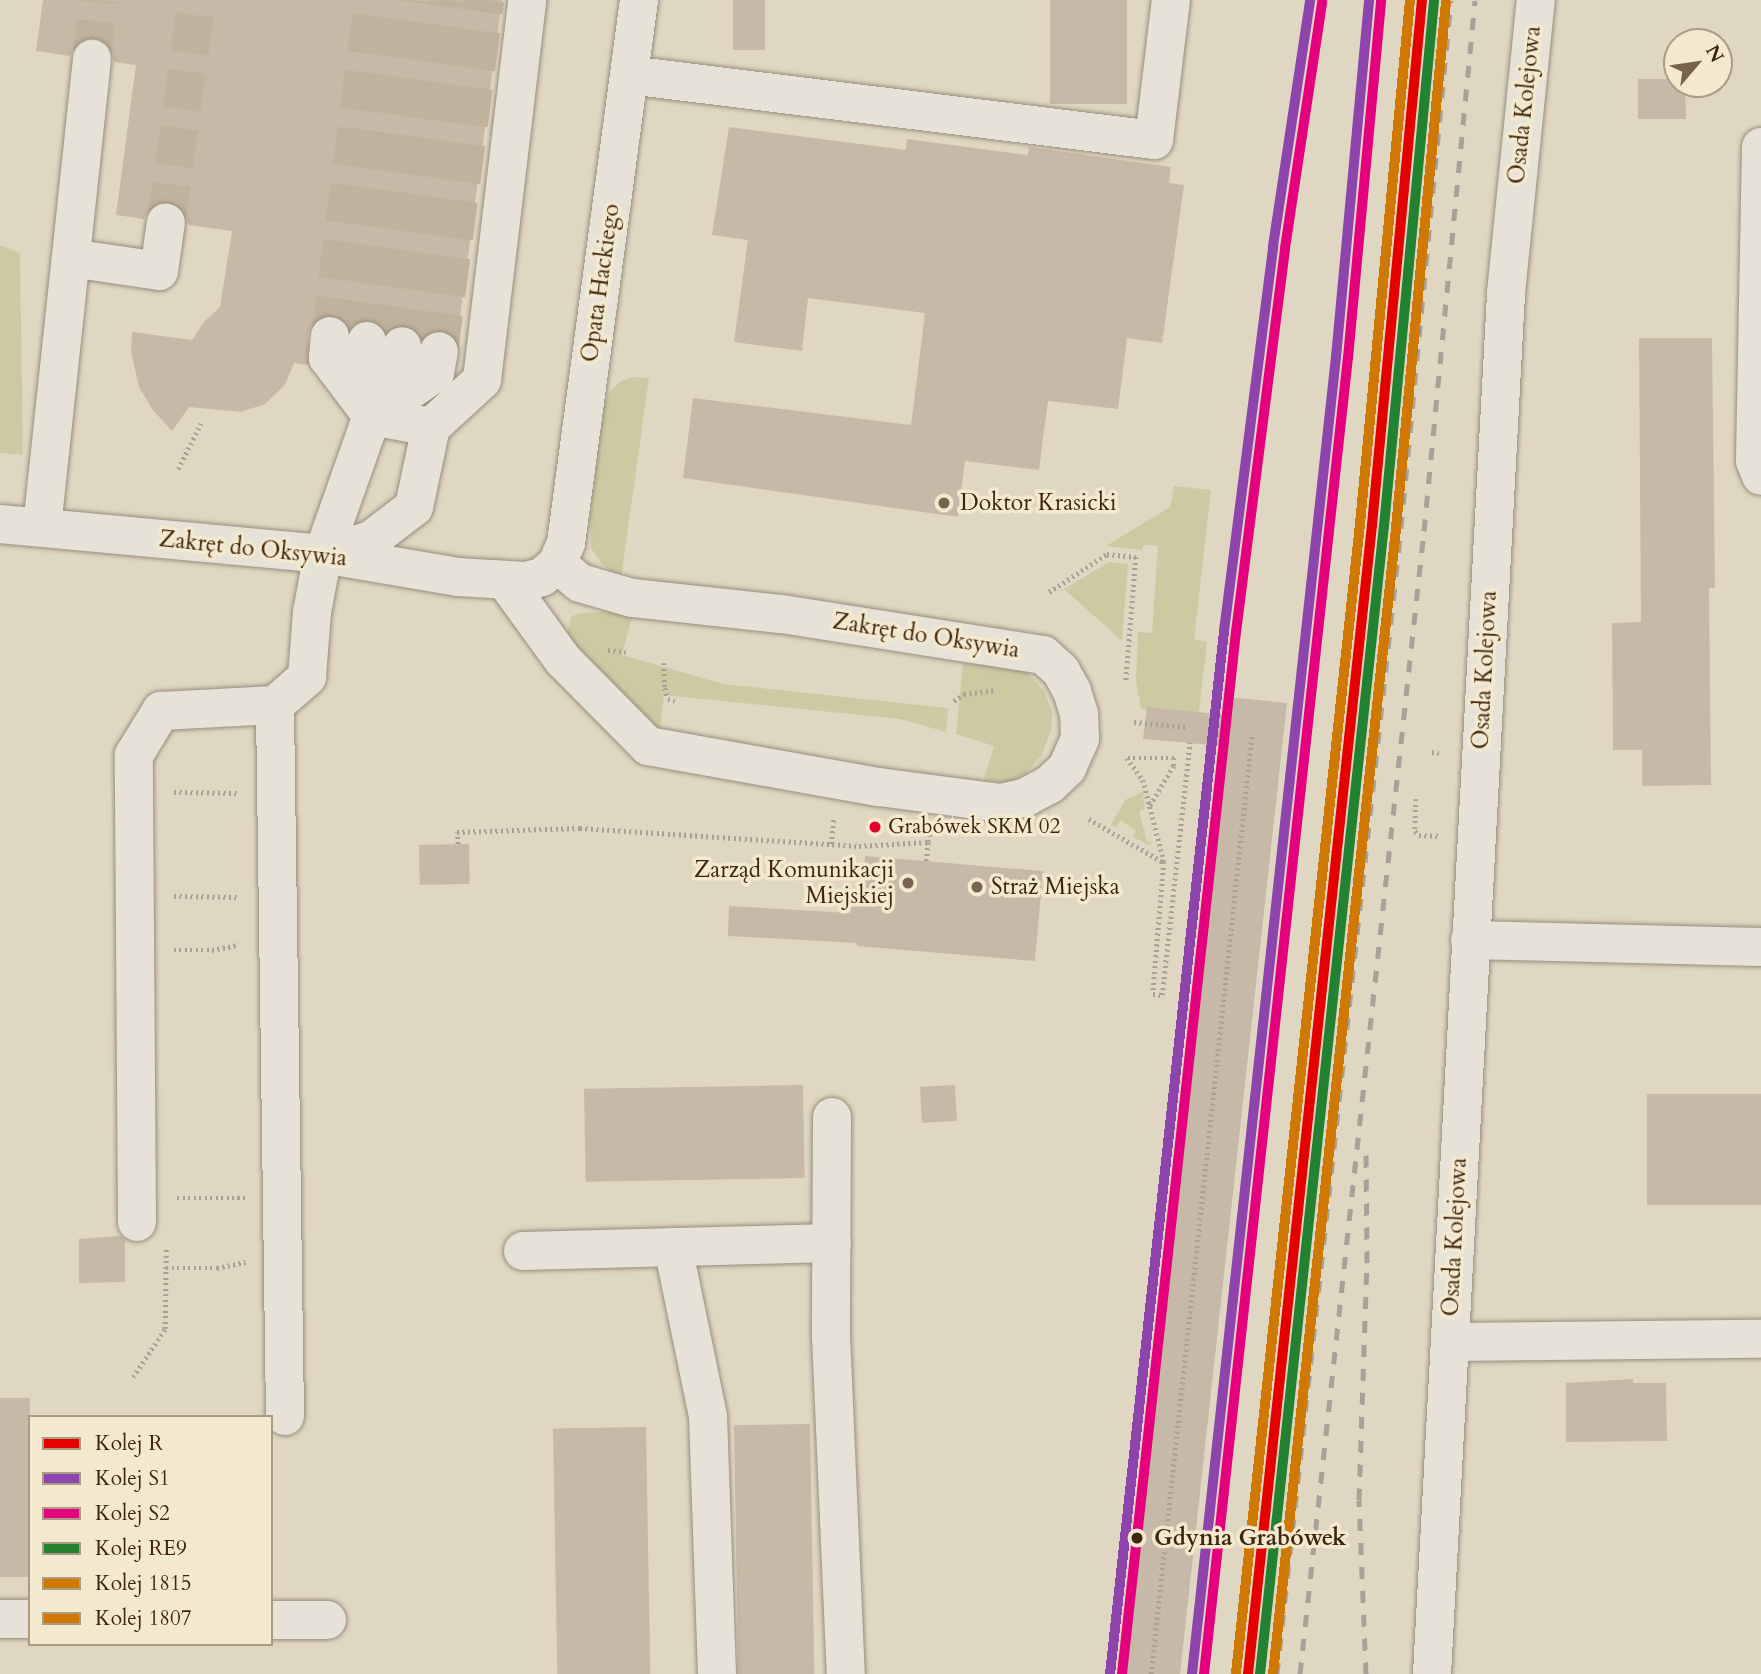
<!DOCTYPE html>
<html>
<head>
<meta charset="utf-8">
<style>
  body { margin:0 }
  #map { position:relative; width:1761px; height:1674px; overflow:hidden; background:#e0d7c2; font-family:Cardo,serif }
  div>[style] { position:absolute }
  [style*='--x'] { left:calc(var(--x)*1px); top:calc(var(--y)*1px); width:calc(var(--w)*1px); rotate:calc(var(--a)*1deg) }
  .green>* { inset:0; background:#cdcaa3 }
  .building>* { inset:0; background:#c7b9a7; transform-origin:0 0 }
  .minor-tunnel>* { height:38px; margin-top:-19px; transform-origin:0; background:repeating-linear-gradient(90deg,#c0b39e 0 38px,transparent 0 57px) }
  .path>* { height:4.5px; margin-top:-2.25px; transform-origin:0; background:repeating-linear-gradient(90deg,#a8a197 0 2px,transparent 0 5.5px) }
  .roads { filter:drop-shadow(0 0 2px #968e7f) drop-shadow(0 0 2px #968e7f) }
  .minor>* { height:38px; margin:-19px; padding:0 19px; transform-origin:19px; border-radius:19px; background:#e6e2d7 }
  .rail>* { height:5px; margin-top:-2.5px; transform-origin:0; background:repeating-linear-gradient(90deg,#a8a197 0 12px,transparent 0 24px) }
  .rail-1>* { height:10px; margin:-5px; padding:0 5px; transform-origin:5px; border-radius:5px; background:#e50000 }
  .rail-2>* { height:10px; margin:-5px; padding:0 5px; transform-origin:5px; border-radius:5px; background:#8e44ad }
  .rail-3>* { height:10px; margin:-5px; padding:0 5px; transform-origin:5px; border-radius:5px; background:#e5007d }
  .rail-4>* { height:10px; margin:-5px; padding:0 5px; transform-origin:5px; border-radius:5px; background:#238132 }
  .rail-5>* { height:10px; margin:-5px; padding:0 5px; transform-origin:5px; border-radius:5px; background:#cf7904 }
  .rail-6>* { height:10px; margin:-5px; padding:0 5px; transform-origin:5px; border-radius:5px; background:#cf7904 }
  .dots>* { width:19px; height:19px; translate:-50% -50%; box-sizing:border-box; border:4px solid #f3e9cf; border-radius:50% }
  span { translate:-50% -50%; white-space:nowrap; text-align:center; line-height:1.15; -webkit-text-stroke:7px #f3e9cf; paint-order:stroke }
  .bus-label { font-size:21px; color:#3e250f }
  .left { translate:0 -50%; text-align:left }
  .street-label { font-size:23px; color:#3e250f }
  .poi-label { font-size:23px; color:#3e250f }
  .right { translate:-100% -50%; text-align:right }
  .stop-label { font-size:23px; color:#3e250f; font-weight:700 }
  .legend { position:absolute; left:28px; top:1415px; width:245px; height:231px; box-sizing:border-box; background:#f3e9cf; border:2px solid #ab9b82; margin:0; padding:9px 12px; list-style:none; font-size:21px; color:#3e250f }
  .legend li { display:flex; align-items:center; gap:14px; height:35px }
  .legend b { width:35px; border:2px solid #ab9b82 }
  .north { position:absolute; left:1663px; top:28px; width:70px; height:70px; box-sizing:border-box; background:#f3e9cf; border:2px solid #ab9b82; border-radius:50%; rotate:61deg; font-size:19px; font-weight:700; line-height:28px; text-align:center; color:#3e250f }
  .north::after { content:''; display:block; margin:auto; width:24px; height:32px; background:#77634e; clip-path:polygon(50% 0,100% 100%,50% 72%,0 100%) }
</style>
</head>
<body>
<div id="map">
  <div class="green">
    <i style="clip-path:polygon(0 245px,20px 253px,23px 455px,0 453px)"></i>
    <i style="clip-path:polygon(633px 377px,649px 378px,621px 579px,602px 564px,591px 548px,590px 517px,604px 406px,610px 391px,621px 381px)"></i>
    <i style="clip-path:polygon(1174px 486px,1211px 490px,1194px 639px,1207px 642px,1199px 712px,1141px 709px,1136px 680px,1138px 632px,1152px 633px,1158px 546px,1143px 545px,1142px 550px,1106px 546px,1170px 507px)"></i>
    <i style="clip-path:polygon(1109px 562px,1128px 564px,1122px 641px,1064px 589px)"></i>
    <i style="clip-path:polygon(604px 612px,632px 617px,622px 655px,723px 684px,948px 708px,946px 732px,900px 719px,664px 695px,660px 730px,640px 717px,573px 644px,567px 632px,571px 617px,579px 613px)"></i>
    <i style="clip-path:polygon(999px 662px,1025px 671px,1044px 690px,1052px 713px,1052px 727px,1042px 755px,1025px 774px,1012px 781px,983px 783px,994px 746px,956px 734px,963px 664px)"></i>
    <i style="clip-path:polygon(1142px 792px,1145px 809px,1139px 811px,1147px 842px,1153px 841px,1149px 845px,1133px 837px,1136px 831px,1121px 820px,1116px 827px,1111px 825px,1125px 800px)"></i>
  </div>
  <div class="building">
    <i style="clip-path:polygon(43px 0,502px 0,457px 339px,442px 329px,431px 331px,422px 337px,416px 329px,406px 325px,394px 326px,386px 331px,371px 319px,359px 321px,350px 327px,342px 318px,333px 314px,321px 316px,313px 323px,308px 333px,309px 365px,294px 363px,285px 385px,265px 404px,241px 412px,189px 407px,172px 431px,152px 409px,139px 387px,131px 352px,132px 332px,192px 340px,204px 322px,220px 307px,232px 231px,188px 225px,186px 215px,180px 205px,168px 200px,159px 202px,149px 208px,144px 219px,116px 215px,136px 65px,114px 62px,112px 50px,105px 42px,95px 37px,83px 39px,74px 47px,70px 56px,36px 51px)"></i>
    <i style="left:733px;top:0;width:32px;height:50px"></i>
    <i style="left:1050px;top:0;width:77px;height:104px"></i>
    <i style="clip-path:polygon(1638px 79px,1677px 79px,1677px 84px,1685px 84px,1686px 119px,1638px 119px)"></i>
    <i style="clip-path:polygon(729px 127px,906px 150px,907px 139px,1028px 155px,1029px 147px,1171px 167px,1169px 183px,1184px 185px,1162px 343px,1127px 338px,1118px 409px,1048px 401px,1039px 470px,965px 461px,958px 517px,683px 478px,693px 398px,911px 425px,925px 313px,808px 298px,802px 351px,734px 342px,748px 240px,712px 235px)"></i>
    <i style="clip-path:polygon(1639px 338px,1712px 338px,1715px 588px,1709px 588px,1711px 785px,1642px 786px,1642px 750px,1613px 750px,1612px 623px,1641px 622px)"></i>
    <i style="clip-path:polygon(1229px 697px,1287px 703px,1180px 1674px,1122px 1674px,1223px 746px,1143px 739px,1147px 707px,1227px 715px)"></i>
    <i style="left:469px;top:844px;width:40px;height:50px;rotate:89deg"></i>
    <i style="clip-path:polygon(865px 856px,1043px 871px,1035px 961px,857px 946px,857px 943px,728px 936px,729px 906px,850px 913px,851px 896px,861px 897px)"></i>
    <i style="left:803px;top:1085px;width:93px;height:219px;rotate:89deg"></i>
    <i style="left:955px;top:1085px;width:36px;height:35px;rotate:87deg"></i>
    <i style="left:1647px;top:1094px;width:114px;height:111px"></i>
    <i style="clip-path:polygon(121px 1236px,125px 1240px,125px 1282px,79px 1283px,79px 1239px)"></i>
    <i style="clip-path:polygon(1633px 1379px,1633px 1383px,1666px 1383px,1667px 1441px,1566px 1442px,1566px 1383px)"></i>
    <i style="left:0;top:1398px;width:30px;height:179px"></i>
    <i style="left:810px;top:1424px;width:250px;height:76px;rotate:89deg"></i>
    <i style="left:646px;top:1427px;width:247px;height:93px;rotate:89deg"></i>
  </div>
  <div class="minor-tunnel">
    <i style="--x:92;--y:59;--w:59;--a:-84.2"></i>
    <i style="--x:166;--y:222;--w:224;--a:-82.1"></i>
    <i style="--x:330;--y:336;--w:339;--a:-82.7"></i>
    <i style="--x:367;--y:341;--w:344;--a:-82.8"></i>
    <i style="--x:402;--y:346;--w:349;--a:-82.4"></i>
    <i style="--x:439;--y:351;--w:354;--a:-82.5"></i>
  </div>
  <div class="path">
    <i style="--x:178;--y:469;--w:51;--a:-63.4"></i>
    <i style="--x:1049;--y:592;--w:69;--a:-33.2"></i>
    <i style="--x:1107;--y:554;--w:29;--a:6"></i>
    <i style="--x:1136;--y:557;--w:125;--a:94.6"></i>
    <i style="--x:608;--y:650;--w:18;--a:6"></i>
    <i style="--x:664;--y:663;--w:25;--a:88"></i>
    <i style="--x:665;--y:688;--w:11;--a:75"></i>
    <i style="--x:668;--y:699;--w:7;--a:16"></i>
    <i style="--x:954;--y:701;--w:12;--a:-35"></i>
    <i style="--x:964;--y:694;--w:32;--a:-7"></i>
    <i style="--x:1134;--y:722;--w:53;--a:5.4"></i>
    <i style="--x:1432;--y:752;--w:7;--a:8"></i>
    <i style="--x:1127;--y:758;--w:27;--a:54"></i>
    <i style="--x:1143;--y:780;--w:85;--a:75.6"></i>
    <i style="--x:1164;--y:862;--w:132;--a:94.8"></i>
    <i style="--x:1153;--y:994;--w:9;--a:6"></i>
    <i style="--x:1162;--y:995;--w:254;--a:-83.7"></i>
    <i style="--x:1128;--y:758;--w:46;--a:0"></i>
    <i style="--x:1174;--y:758;--w:8;--a:90"></i>
    <i style="--x:1174;--y:766;--w:47;--a:121"></i>
    <i style="--x:174;--y:792;--w:65;--a:0.9"></i>
    <i style="--x:1416;--y:799;--w:32;--a:92"></i>
    <i style="--x:1415;--y:831;--w:6;--a:45"></i>
    <i style="--x:1419;--y:835;--w:21;--a:3"></i>
    <i style="--x:1089;--y:819;--w:86;--a:30.2"></i>
    <i style="--x:458;--y:844;--w:12;--a:-95"></i>
    <i style="--x:457;--y:832;--w:123;--a:-1.9"></i>
    <i style="--x:580;--y:828;--w:280;--a:3.7"></i>
    <i style="--x:859;--y:846;--w:69;--a:-3.3"></i>
    <i style="--x:928;--y:842;--w:11;--a:-80"></i>
    <i style="--x:831;--y:844;--w:27;--a:-84"></i>
    <i style="--x:926;--y:861;--w:19;--a:-84"></i>
    <i style="--x:174;--y:896;--w:65;--a:0.9"></i>
    <i style="--x:174;--y:950;--w:38;--a:0"></i>
    <i style="--x:212;--y:950;--w:26;--a:-11"></i>
    <i style="--x:177;--y:1198;--w:68;--a:0"></i>
    <i style="--x:166;--y:1268;--w:51;--a:0"></i>
    <i style="--x:217;--y:1268;--w:29;--a:-12"></i>
    <i style="--x:133;--y:1377;--w:58;--a:-56.3"></i>
    <i style="--x:165;--y:1329;--w:81;--a:-89.3"></i>
    <i style="--x:1151;--y:1674;--w:945;--a:-83.87"></i>
  </div>
  <div class="roads">
    <div class="minor">
      <i style="--x:629;--y:75;--w:529;--a:7.06"></i>
      <i style="--x:1154;--y:140;--w:141;--a:-83.1"></i>
      <i style="--x:1761;--y:147;--w:314;--a:91.1"></i>
      <i style="--x:1755;--y:461;--w:16;--a:68"></i>
      <i style="--x:71;--y:258;--w:89;--a:8.4"></i>
      <i style="--x:159;--y:271;--w:49;--a:-81.9"></i>
      <i style="--x:367;--y:341;--w:22;--a:98"></i>
      <i style="--x:364;--y:363;--w:52;--a:81.1"></i>
      <i style="--x:380;--y:411;--w:67;--a:-34.6"></i>
      <i style="--x:435;--y:373;--w:22;--a:-80"></i>
      <i style="--x:431;--y:427;--w:69;--a:-42.7"></i>
      <i style="--x:482;--y:380;--w:383;--a:-83.2"></i>
      <i style="--x:0;--y:524;--w:324;--a:5.3"></i>
      <i style="--x:323;--y:554;--w:137;--a:9.7"></i>
      <i style="--x:458;--y:577;--w:67;--a:3.4"></i>
      <i style="--x:525;--y:581;--w:17;--a:-13"></i>
      <i style="--x:542;--y:577;--w:20;--a:-41"></i>
      <i style="--x:557;--y:564;--w:23;--a:-67"></i>
      <i style="--x:566;--y:543;--w:548;--a:-82.34"></i>
      <i style="--x:42;--y:527;--w:471;--a:-83.9"></i>
      <i style="--x:329;--y:553;--w:44;--a:-17.2"></i>
      <i style="--x:371;--y:540;--w:54;--a:-37.5"></i>
      <i style="--x:414;--y:507;--w:82;--a:-78"></i>
      <i style="--x:431;--y:427;--w:60;--a:-169.4"></i>
      <i style="--x:372;--y:416;--w:73;--a:-127.2"></i>
      <i style="--x:328;--y:358;--w:22;--a:-85"></i>
      <i style="--x:505;--y:580;--w:99;--a:54.1"></i>
      <i style="--x:563;--y:660;--w:121;--a:45.3"></i>
      <i style="--x:648;--y:746;--w:235;--a:10.1"></i>
      <i style="--x:879;--y:787;--w:123;--a:7.5"></i>
      <i style="--x:1001;--y:803;--w:26;--a:-13"></i>
      <i style="--x:1026;--y:797;--w:26;--a:-28"></i>
      <i style="--x:1049;--y:785;--w:25;--a:-43"></i>
      <i style="--x:1067;--y:768;--w:32;--a:-66"></i>
      <i style="--x:1080;--y:739;--w:25;--a:-92"></i>
      <i style="--x:1079;--y:714;--w:24;--a:-107"></i>
      <i style="--x:1072;--y:691;--w:23;--a:-119"></i>
      <i style="--x:1061;--y:671;--w:24;--a:-138"></i>
      <i style="--x:1043;--y:655;--w:266;--a:-171.1"></i>
      <i style="--x:780;--y:614;--w:149;--a:-173.8"></i>
      <i style="--x:632;--y:598;--w:54;--a:-163.9"></i>
      <i style="--x:580;--y:583;--w:30;--a:-140"></i>
      <i style="--x:1470;--y:940;--w:291;--a:1.4"></i>
      <i style="--x:832;--y:1117;--w:219;--a:90.3"></i>
      <i style="--x:831;--y:1336;--w:338;--a:87.5"></i>
      <i style="--x:137;--y:1222;--w:467;--a:-90.4"></i>
      <i style="--x:134;--y:755;--w:52;--a:-58.5"></i>
      <i style="--x:161;--y:711;--w:114;--a:-3"></i>
      <i style="--x:673;--y:1247;--w:173;--a:78.3"></i>
      <i style="--x:708;--y:1416;--w:258;--a:88"></i>
      <i style="--x:523;--y:1251;--w:309;--a:-1.5"></i>
      <i style="--x:1450;--y:1342;--w:311;--a:-0.6"></i>
      <i style="--x:285;--y:1416;--w:711;--a:-90.81"></i>
      <i style="--x:275;--y:705;--w:43;--a:-41.2"></i>
      <i style="--x:307;--y:677;--w:65;--a:-85.6"></i>
      <i style="--x:312;--y:612;--w:59;--a:-79.3"></i>
      <i style="--x:323;--y:554;--w:146;--a:-70.5"></i>
      <i style="--x:372;--y:416;--w:55;--a:-60.6"></i>
      <i style="--x:399;--y:368;--w:22;--a:-82"></i>
      <i style="--x:0;--y:1619;--w:30;--a:0"></i>
      <i style="--x:271;--y:1620;--w:56;--a:0"></i>
      <i style="--x:1432;--y:1674;--w:1383;--a:-86.93"></i>
      <i style="--x:1506;--y:293;--w:295;--a:-84.2"></i>
    </div>
  </div>
  <div class="rail">
    <i style="--x:1277;--y:1674;--w:1153;--a:-83.82"></i>
    <i style="--x:1401;--y:528;--w:530;--a:-84.59"></i>
    <i style="--x:1300;--y:1674;--w:1150;--a:-83.81"></i>
    <i style="--x:1424;--y:531;--w:533;--a:-84.51"></i>
    <i style="--x:1366;--y:1674;--w:174;--a:-92.3"></i>
    <i style="--x:1359;--y:1500;--w:237;--a:-88.1"></i>
    <i style="--x:1367;--y:1263;--w:118;--a:-90.5"></i>
  </div>
  <div class="rail-1">
    <i style="--x:1248;--y:1674;--w:1156;--a:-83.84"></i>
    <i style="--x:1372;--y:525;--w:527;--a:-84.56"></i>
  </div>
  <div class="rail-2">
    <i style="--x:1110;--y:1674;--w:1049;--a:-83.76"></i>
    <i style="--x:1224;--y:631;--w:388;--a:-82.7"></i>
    <i style="--x:1273;--y:246;--w:249;--a:-81.4"></i>
    <i style="--x:1192;--y:1674;--w:1325;--a:-83.76"></i>
    <i style="--x:1336;--y:357;--w:359;--a:-84.7"></i>
  </div>
  <div class="rail-3">
    <i style="--x:1122;--y:1674;--w:1048;--a:-83.76"></i>
    <i style="--x:1236;--y:632;--w:387;--a:-82.7"></i>
    <i style="--x:1285;--y:248;--w:249;--a:-81.4"></i>
    <i style="--x:1204;--y:1674;--w:1324;--a:-83.76"></i>
    <i style="--x:1348;--y:358;--w:359;--a:-84.7"></i>
  </div>
  <div class="rail-4">
    <i style="--x:1260;--y:1674;--w:1155;--a:-83.84"></i>
    <i style="--x:1384;--y:526;--w:527;--a:-84.56"></i>
  </div>
  <div class="rail-5">
    <i style="--x:1236;--y:1673;--w:1156;--a:-83.84"></i>
    <i style="--x:1360;--y:524;--w:526;--a:-84.55"></i>
  </div>
  <div class="rail-6">
    <i style="--x:1273;--y:1674;--w:1153;--a:-83.87"></i>
    <i style="--x:1396;--y:528;--w:528;--a:-84.57"></i>
  </div>
  <div class="dots">
    <i style="left:944px;top:503px;background:#77634e"></i>
    <i style="left:875px;top:827px;background:#e4002b"></i>
    <i style="left:908px;top:883px;background:#77634e"></i>
    <i style="left:977px;top:887px;background:#77634e"></i>
    <i style="left:1137px;top:1538px;background:#3e250f"></i>
  </div>
  <div class="bus-label">
    <span class="left" style="left:888px;top:827px">Grabówek SKM 02</span>
  </div>
  <div class="street-label">
    <span style="left:1525px;top:105px;rotate:-84deg">Osada Kolejowa</span>
    <span style="left:601px;top:283px;rotate:-82deg">Opata Hackiego</span>
    <span style="left:253px;top:549px;rotate:6deg">Zakręt do Oksywia</span>
    <span style="left:926px;top:636px;rotate:9deg">Zakręt do Oksywia</span>
    <span style="left:1485px;top:670px;rotate:-87deg">Osada Kolejowa</span>
    <span style="left:1455px;top:1237px;rotate:-87deg">Osada Kolejowa</span>
  </div>
  <div class="poi-label">
    <span class="left" style="left:960px;top:503px">Doktor Krasicki</span>
    <span class="right" style="left:894px;top:883px">Zarząd Komunikacji<br>Miejskiej</span>
    <span class="left" style="left:991px;top:887px">Straż Miejska</span>
  </div>
  <div class="stop-label">
    <span class="left" style="left:1154px;top:1538px">Gdynia Grabówek</span>
  </div>
  <ul class="legend">
  <li><b style="height:9px;background:#e50000"></b>Kolej R</li>
  <li><b style="height:9px;background:#8e44ad"></b>Kolej S1</li>
  <li><b style="height:9px;background:#e5007d"></b>Kolej S2</li>
  <li><b style="height:9px;background:#238132"></b>Kolej RE9</li>
  <li><b style="height:9px;background:#cf7904"></b>Kolej 1815</li>
  <li><b style="height:9px;background:#cf7904"></b>Kolej 1807</li>
  </ul>
  <div class="north">N</div>
</div>
</body>
</html>
